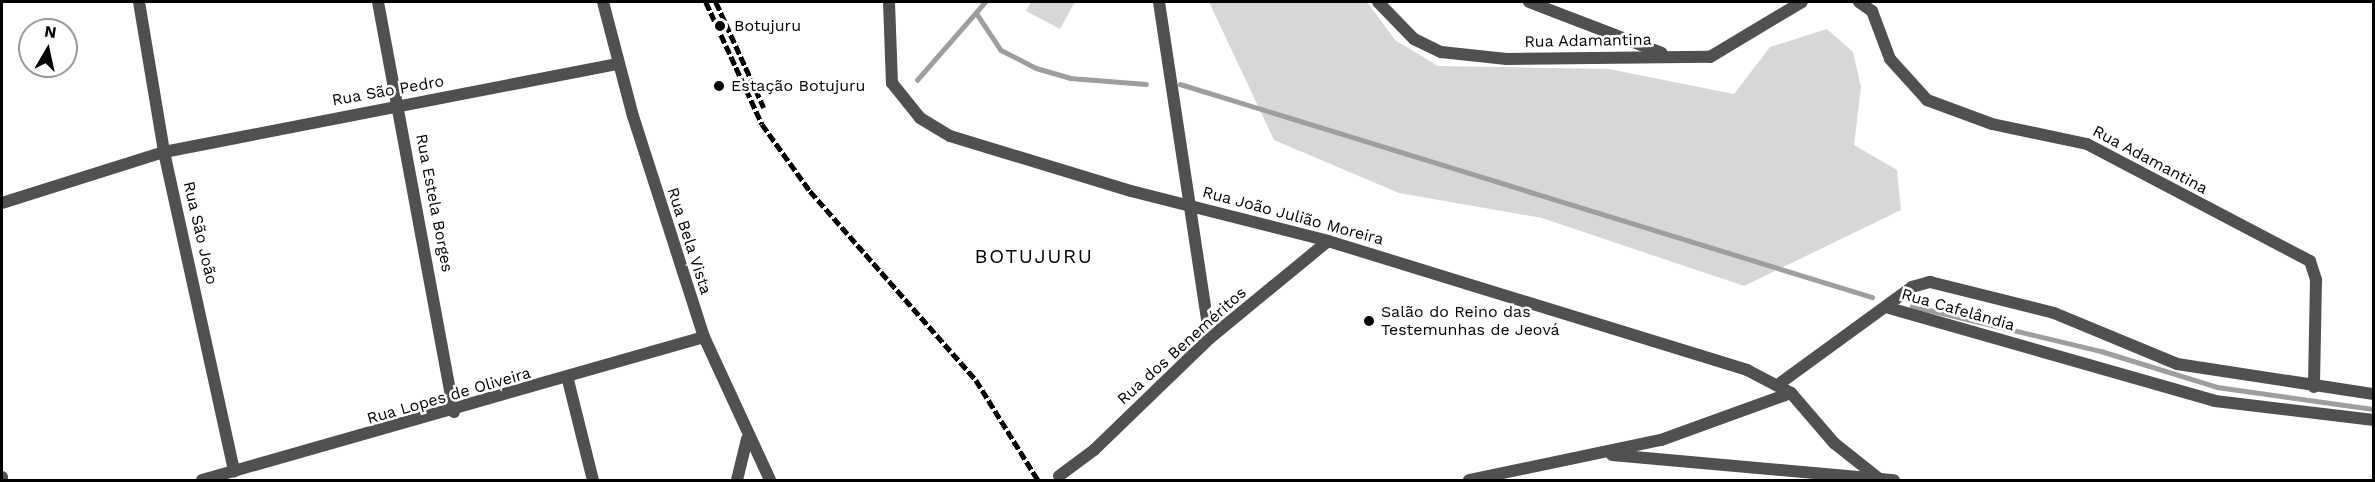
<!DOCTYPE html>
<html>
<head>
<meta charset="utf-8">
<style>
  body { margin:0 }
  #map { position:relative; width:2375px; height:482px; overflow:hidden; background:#fff; font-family:"Work Sans",sans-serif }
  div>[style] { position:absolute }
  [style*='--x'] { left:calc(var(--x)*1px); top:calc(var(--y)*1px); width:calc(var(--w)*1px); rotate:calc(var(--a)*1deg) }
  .green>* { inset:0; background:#d7d7d7 }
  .stream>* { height:4.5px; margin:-2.25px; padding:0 2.25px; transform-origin:2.25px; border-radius:2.25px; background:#9e9e9e }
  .street>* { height:12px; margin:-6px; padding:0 6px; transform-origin:6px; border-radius:6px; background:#505050 }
  .rail>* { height:4.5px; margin-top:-2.25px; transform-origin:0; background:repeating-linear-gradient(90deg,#000 0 9px,transparent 0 12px) }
  .dots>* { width:16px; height:16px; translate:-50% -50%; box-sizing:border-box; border:3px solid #fff; border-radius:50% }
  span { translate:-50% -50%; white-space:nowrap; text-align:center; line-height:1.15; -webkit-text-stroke:5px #fff; paint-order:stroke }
  .poi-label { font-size:16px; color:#000 }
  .left { translate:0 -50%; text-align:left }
  .street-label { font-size:16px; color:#000 }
  .quarter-label { font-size:20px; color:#000; letter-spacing:1.5px }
  .frame { position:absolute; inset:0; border:3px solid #000; pointer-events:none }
  .north { position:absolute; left:18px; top:18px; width:60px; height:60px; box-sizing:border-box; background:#fff; border:2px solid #999; border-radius:50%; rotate:9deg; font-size:16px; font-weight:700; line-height:24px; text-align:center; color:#000 }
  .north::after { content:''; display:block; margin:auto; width:21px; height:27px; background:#000; clip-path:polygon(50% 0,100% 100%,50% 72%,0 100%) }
</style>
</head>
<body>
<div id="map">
  <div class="green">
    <i style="clip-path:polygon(1031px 2px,1075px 2px,1060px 29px,1026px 11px)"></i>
    <i style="clip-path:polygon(1209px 2px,1367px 2px,1395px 40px,1438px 66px,1609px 69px,1734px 94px,1770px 47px,1827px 29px,1853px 52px,1861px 87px,1854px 145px,1897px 170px,1901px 210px,1744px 286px,1542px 218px,1399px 193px,1274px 140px)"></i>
  </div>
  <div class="stream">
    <i style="--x:977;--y:14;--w:43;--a:56.3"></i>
    <i style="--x:1001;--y:50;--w:39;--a:27"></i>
    <i style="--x:1036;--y:68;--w:35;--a:16"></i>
    <i style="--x:1070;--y:78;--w:76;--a:4.5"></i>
    <i style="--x:917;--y:80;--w:103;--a:-48.9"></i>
    <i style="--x:1180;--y:84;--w:724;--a:17.11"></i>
    <i style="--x:1912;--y:306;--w:194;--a:13.4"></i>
    <i style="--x:2101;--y:351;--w:121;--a:17.2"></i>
    <i style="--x:2217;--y:387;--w:159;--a:8"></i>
  </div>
  <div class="street">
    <i style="--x:139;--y:2;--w:152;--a:80.5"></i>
    <i style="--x:164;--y:152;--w:327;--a:77.6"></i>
    <i style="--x:378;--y:2;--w:417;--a:79.5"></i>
    <i style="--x:603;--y:2;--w:118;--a:75.3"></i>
    <i style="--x:633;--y:116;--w:232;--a:72.2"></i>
    <i style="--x:704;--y:337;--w:157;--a:65.2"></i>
    <i style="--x:889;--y:2;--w:81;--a:87.9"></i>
    <i style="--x:892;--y:83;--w:45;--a:51.3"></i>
    <i style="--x:920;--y:118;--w:35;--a:31"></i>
    <i style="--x:950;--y:136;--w:189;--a:16.9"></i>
    <i style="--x:1131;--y:191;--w:203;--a:14.2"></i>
    <i style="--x:1328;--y:241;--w:438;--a:17.1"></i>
    <i style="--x:1747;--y:370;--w:50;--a:27.6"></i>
    <i style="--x:1791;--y:393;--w:66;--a:49.3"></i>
    <i style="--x:1834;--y:443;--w:55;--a:38.3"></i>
    <i style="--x:1159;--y:2;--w:340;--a:81.4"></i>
    <i style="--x:1378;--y:2;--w:52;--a:45.8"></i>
    <i style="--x:1414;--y:39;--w:30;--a:26"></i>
    <i style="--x:1441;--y:52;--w:66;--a:6.1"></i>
    <i style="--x:1507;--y:59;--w:203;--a:-0.6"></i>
    <i style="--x:1710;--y:57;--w:107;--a:-30.9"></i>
    <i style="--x:1529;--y:2;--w:142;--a:21"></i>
    <i style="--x:1859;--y:2;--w:16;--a:35"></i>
    <i style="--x:1872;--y:11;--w:51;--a:69.4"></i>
    <i style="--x:1890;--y:59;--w:55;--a:47.9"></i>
    <i style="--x:1927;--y:100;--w:69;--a:20.3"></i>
    <i style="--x:1992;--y:124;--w:97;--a:11.9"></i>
    <i style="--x:2087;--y:144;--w:252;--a:27.7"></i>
    <i style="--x:2310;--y:261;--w:20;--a:72"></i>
    <i style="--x:2316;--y:280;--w:107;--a:91.1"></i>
    <i style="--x:2;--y:203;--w:170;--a:-17.5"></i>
    <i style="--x:164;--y:152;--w:461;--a:-11"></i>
    <i style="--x:1889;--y:308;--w:339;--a:15.9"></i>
    <i style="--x:2215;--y:401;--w:160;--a:6.8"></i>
    <i style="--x:568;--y:380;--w:103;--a:76"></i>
    <i style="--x:1779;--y:384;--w:165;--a:-36.1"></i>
    <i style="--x:1912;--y:287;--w:19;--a:-16"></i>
    <i style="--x:1930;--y:282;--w:128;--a:14"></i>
    <i style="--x:2054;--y:313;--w:133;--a:22.5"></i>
    <i style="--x:2177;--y:364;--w:199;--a:8.7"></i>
    <i style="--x:1612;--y:455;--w:283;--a:5.1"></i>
    <i style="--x:1059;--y:476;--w:44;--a:-36.6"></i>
    <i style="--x:1094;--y:450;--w:161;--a:-44"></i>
    <i style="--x:1210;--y:338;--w:153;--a:-39.4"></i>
    <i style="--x:2;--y:477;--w:3;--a:90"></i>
    <i style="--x:202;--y:480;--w:522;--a:-15.9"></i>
    <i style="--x:737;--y:480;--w:42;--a:-76.3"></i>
    <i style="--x:1469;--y:480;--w:196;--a:-11.8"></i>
    <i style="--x:1661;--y:440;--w:138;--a:-19.9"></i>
  </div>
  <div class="rail">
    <i style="--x:706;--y:2;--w:134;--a:65.3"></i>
    <i style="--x:762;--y:124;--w:82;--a:54.4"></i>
    <i style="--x:810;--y:191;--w:252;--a:48.7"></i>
    <i style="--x:976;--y:380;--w:118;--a:58.2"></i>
    <i style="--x:716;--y:2;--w:116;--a:65.6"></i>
  </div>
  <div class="dots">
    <i style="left:720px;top:26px;background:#000"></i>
    <i style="left:719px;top:86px;background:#000"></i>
    <i style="left:1369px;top:321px;background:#000"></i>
  </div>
  <div class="poi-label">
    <span class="left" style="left:734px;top:26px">Botujuru</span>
    <span class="left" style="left:731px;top:86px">Estação Botujuru</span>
    <span class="left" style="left:1381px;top:321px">Salão do Reino das<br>Testemunhas de Jeová</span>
  </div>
  <div class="street-label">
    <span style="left:1588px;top:41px;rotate:-1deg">Rua Adamantina</span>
    <span style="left:388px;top:91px;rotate:-10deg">Rua São Pedro</span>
    <span style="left:2150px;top:160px;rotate:28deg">Rua Adamantina</span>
    <span style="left:434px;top:203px;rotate:79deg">Rua Estela Borges</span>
    <span style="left:1293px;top:216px;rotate:15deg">Rua João Julião Moreira</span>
    <span style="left:200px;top:233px;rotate:77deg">Rua São João</span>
    <span style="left:689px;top:241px;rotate:72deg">Rua Bela Vista</span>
    <span style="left:1958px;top:310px;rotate:16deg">Rua Cafelândia</span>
    <span style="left:1182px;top:346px;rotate:-42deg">Rua dos Beneméritos</span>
    <span style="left:449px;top:396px;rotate:-16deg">Rua Lopes de Oliveira</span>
  </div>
  <div class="quarter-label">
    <span style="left:1034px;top:256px">BOTUJURU</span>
  </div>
  <div class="frame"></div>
  <div class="north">N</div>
</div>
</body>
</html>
